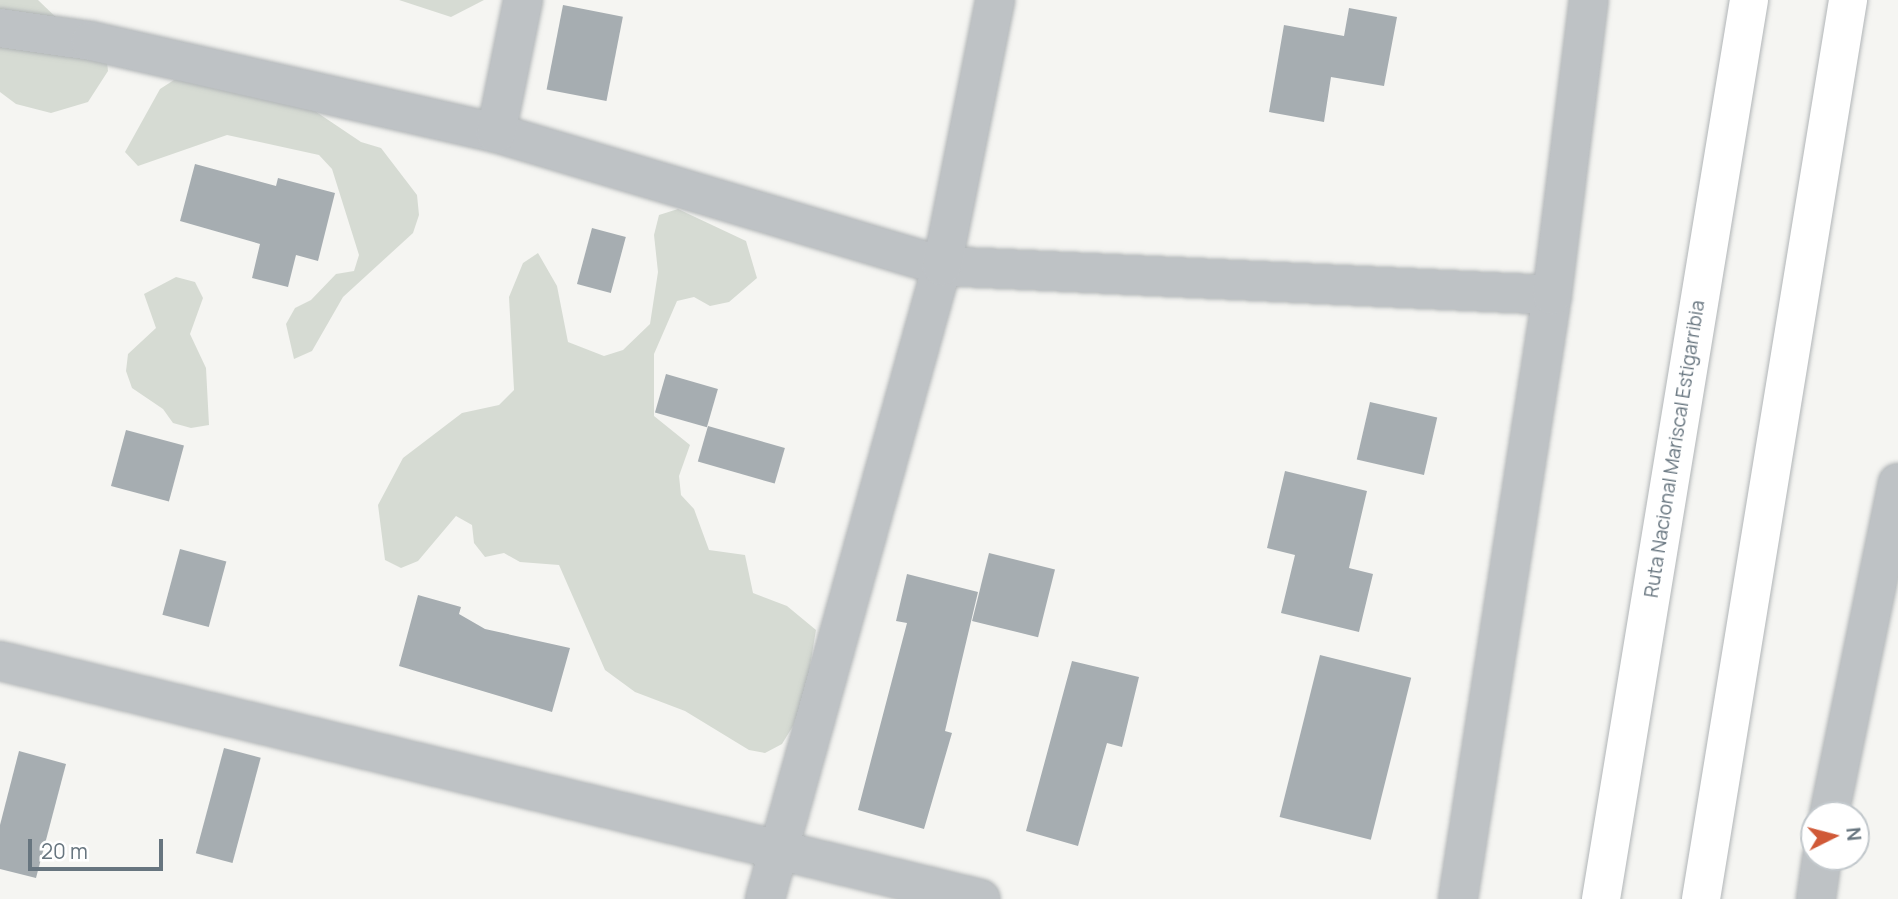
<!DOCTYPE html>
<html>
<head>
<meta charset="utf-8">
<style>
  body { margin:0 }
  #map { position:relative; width:1898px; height:899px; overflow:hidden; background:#f5f5f2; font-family:Manrope,sans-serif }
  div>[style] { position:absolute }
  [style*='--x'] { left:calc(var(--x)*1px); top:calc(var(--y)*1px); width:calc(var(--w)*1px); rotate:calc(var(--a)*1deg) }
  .green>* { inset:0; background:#d6dbd3 }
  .building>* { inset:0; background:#a6adb1; transform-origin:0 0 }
  .roads { filter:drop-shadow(0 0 2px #b1b5b7) drop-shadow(0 0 2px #b1b5b7) }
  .street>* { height:38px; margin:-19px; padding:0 19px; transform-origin:19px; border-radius:19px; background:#bec2c5 }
  .highway>* { height:38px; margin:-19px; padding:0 19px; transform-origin:19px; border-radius:19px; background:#fff }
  span { translate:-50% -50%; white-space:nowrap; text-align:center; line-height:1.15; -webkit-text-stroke:7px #fff; paint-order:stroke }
  .street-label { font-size:19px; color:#67757f }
  .north { position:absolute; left:1800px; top:801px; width:70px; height:70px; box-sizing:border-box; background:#fff; border:2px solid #c2c8cc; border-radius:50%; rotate:84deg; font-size:19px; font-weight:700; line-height:28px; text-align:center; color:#67757f }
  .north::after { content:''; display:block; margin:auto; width:24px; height:32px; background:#d05937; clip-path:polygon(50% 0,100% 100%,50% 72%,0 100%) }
  .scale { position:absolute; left:28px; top:839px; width:135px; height:32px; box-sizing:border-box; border:4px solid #67757f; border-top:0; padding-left:9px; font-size:21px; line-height:24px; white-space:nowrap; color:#67757f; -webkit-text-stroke:5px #fff; paint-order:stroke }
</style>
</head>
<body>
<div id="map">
  <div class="green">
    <i style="clip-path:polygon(0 0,38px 0,65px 26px,104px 35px,108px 71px,88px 102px,51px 113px,16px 104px,0 92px)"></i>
    <i style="clip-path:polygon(399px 0,484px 0,451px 17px)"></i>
    <i style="clip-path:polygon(229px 74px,297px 99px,361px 142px,381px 148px,417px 195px,419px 215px,413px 233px,343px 297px,312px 351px,294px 359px,286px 324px,295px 308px,311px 300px,336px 274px,354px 271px,359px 255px,332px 169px,319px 155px,227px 135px,138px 166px,125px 152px,160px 89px,174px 80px)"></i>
    <i style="clip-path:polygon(678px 209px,746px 241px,757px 278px,729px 302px,710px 306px,694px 297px,677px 301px,654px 354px,654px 416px,690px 445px,679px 476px,681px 495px,694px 509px,709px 550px,745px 555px,753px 593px,787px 606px,816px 630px,806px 690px,793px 726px,782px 744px,765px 753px,749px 750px,685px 711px,635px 692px,605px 670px,559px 565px,520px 562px,504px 553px,485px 557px,474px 543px,472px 525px,456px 516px,418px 561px,401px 568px,385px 560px,378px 505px,403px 458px,462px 413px,499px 405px,514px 390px,509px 297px,523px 263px,538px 253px,557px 286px,568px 342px,604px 356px,623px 350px,650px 324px,658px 272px,654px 235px,659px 215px)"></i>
    <i style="clip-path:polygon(176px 277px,195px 282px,203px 298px,190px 334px,206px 368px,209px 425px,191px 428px,173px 423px,163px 409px,132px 388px,126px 371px,128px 354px,156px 328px,144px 294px)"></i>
  </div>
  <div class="building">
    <i style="left:563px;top:5px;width:61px;height:86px;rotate:11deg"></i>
    <i style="clip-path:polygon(1349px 8px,1397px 17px,1384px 86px,1331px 77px,1324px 122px,1269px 112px,1284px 25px,1344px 36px)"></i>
    <i style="clip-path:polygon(195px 164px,276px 186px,278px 178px,335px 193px,318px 261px,296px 255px,288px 287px,252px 278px,260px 244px,180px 221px)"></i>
    <i style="left:592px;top:228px;width:35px;height:58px;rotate:15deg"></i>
    <i style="left:666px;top:374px;width:54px;height:40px;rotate:16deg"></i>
    <i style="left:1370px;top:402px;width:69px;height:59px;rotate:13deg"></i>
    <i style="left:708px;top:426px;width:80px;height:37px;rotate:16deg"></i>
    <i style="left:126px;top:430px;width:60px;height:58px;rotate:15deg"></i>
    <i style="clip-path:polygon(1285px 471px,1367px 491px,1349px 568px,1373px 574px,1359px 632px,1281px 613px,1295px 555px,1267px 548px)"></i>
    <i style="left:180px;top:549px;width:48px;height:68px;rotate:15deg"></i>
    <i style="left:989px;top:553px;width:68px;height:70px;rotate:14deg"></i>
    <i style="clip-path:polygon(907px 574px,978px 592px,945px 731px,952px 733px,924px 829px,858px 810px,907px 623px,896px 621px)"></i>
    <i style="clip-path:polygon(418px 595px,461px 607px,459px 614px,485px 629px,570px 648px,552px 712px,399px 666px)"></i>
    <i style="left:1320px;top:655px;width:94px;height:167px;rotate:14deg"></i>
    <i style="clip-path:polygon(1072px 661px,1139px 677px,1122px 747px,1107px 743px,1078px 846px,1026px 831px)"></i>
    <i style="left:224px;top:748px;width:38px;height:109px;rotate:15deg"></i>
    <i style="clip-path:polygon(19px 751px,66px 764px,36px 878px,0 869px,0 825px)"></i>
  </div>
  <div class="roads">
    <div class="street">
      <i style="--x:0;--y:28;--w:92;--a:8.1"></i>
      <i style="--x:91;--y:41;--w:415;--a:12.8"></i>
      <i style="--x:496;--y:133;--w:465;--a:16.6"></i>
      <i style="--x:942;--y:266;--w:611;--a:2.72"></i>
      <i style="--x:496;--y:133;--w:136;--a:-78.5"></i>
      <i style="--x:0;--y:661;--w:1009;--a:13.64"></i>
      <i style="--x:1829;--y:815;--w:339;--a:-78.3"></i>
      <i style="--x:765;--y:899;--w:657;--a:-74.38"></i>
      <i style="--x:942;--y:266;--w:271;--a:-78.7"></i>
      <i style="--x:1458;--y:899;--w:611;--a:-81.15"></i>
      <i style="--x:1552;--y:295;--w:297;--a:-82.9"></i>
      <i style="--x:1816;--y:899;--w:42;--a:-81.9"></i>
    </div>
    <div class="highway">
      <i style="--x:1601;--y:899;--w:911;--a:-80.65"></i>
      <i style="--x:1701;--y:899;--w:911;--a:-80.71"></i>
    </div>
  </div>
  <div class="street-label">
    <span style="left:1675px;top:449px;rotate:-81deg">Ruta Nacional Mariscal Estigarribia</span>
  </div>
  <div class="north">N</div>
  <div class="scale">20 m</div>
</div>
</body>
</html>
